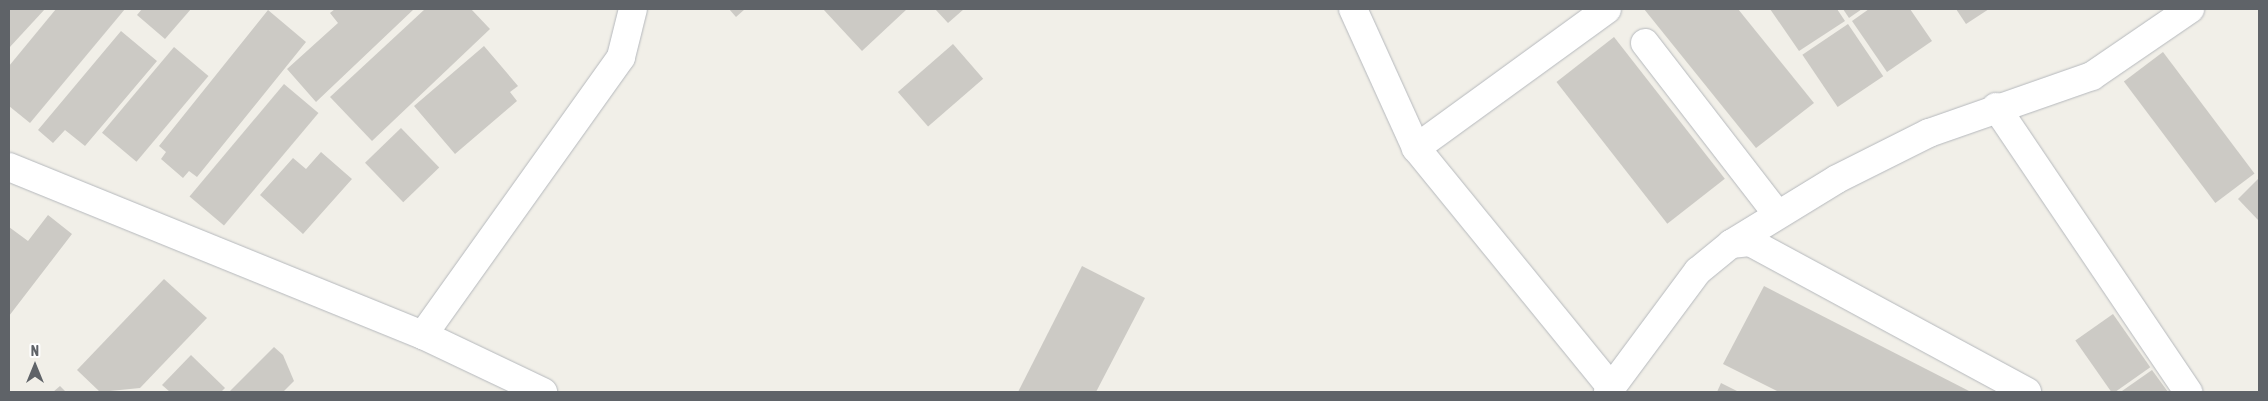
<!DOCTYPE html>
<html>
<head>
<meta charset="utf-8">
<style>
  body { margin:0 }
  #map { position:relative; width:2268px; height:401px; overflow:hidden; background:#f1efe8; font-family:"Asap Condensed",sans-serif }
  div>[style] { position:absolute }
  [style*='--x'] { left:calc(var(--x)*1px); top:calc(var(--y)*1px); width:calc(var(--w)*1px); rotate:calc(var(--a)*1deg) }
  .building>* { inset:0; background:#cccac5; transform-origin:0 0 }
  .roads { filter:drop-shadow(0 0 1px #b5b8bc) drop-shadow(0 0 1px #b5b8bc) }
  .minor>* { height:28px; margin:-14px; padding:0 14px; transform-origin:14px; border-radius:14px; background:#fff }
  span { translate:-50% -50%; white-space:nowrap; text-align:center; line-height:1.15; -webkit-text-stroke:4px #fff; paint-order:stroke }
  .frame { position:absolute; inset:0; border:10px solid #5f6368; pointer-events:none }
  .north { position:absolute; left:10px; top:341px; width:50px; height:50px; -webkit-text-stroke:4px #fff; paint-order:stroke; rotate:0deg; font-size:14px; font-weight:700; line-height:20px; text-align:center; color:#5f6368 }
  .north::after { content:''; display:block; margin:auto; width:18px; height:22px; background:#5f6368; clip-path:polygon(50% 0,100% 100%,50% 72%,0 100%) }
</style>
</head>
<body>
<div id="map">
  <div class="building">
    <i style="clip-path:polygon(9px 9px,45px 9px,9px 48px)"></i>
    <i style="clip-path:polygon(56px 9px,125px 9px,30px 123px,9px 106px,9px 66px)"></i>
    <i style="clip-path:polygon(142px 9px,191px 9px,165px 39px,137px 15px)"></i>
    <i style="clip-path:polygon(335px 9px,414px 9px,316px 102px,287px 69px,338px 23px,330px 13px)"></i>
    <i style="clip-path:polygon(425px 9px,471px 9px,490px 29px,372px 141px,330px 97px)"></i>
    <i style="clip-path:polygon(729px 9px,745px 9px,736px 17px)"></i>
    <i style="clip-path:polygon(823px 9px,907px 9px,862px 51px)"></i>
    <i style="clip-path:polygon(935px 9px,964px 9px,948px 23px)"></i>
    <i style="clip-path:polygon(1644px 9px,1738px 9px,1814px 103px,1756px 148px)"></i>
    <i style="clip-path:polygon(1770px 9px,1837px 9px,1845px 21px,1799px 51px)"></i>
    <i style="clip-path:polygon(1843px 9px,1862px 9px,1849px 18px)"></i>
    <i style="clip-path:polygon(1869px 9px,1910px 9px,1932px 41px,1887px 72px,1852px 21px)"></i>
    <i style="clip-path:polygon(1956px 9px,1989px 9px,1966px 24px)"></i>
    <i style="clip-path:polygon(268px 10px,306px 42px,197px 177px,189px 171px,183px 178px,161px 159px,166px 152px,159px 146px)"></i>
    <i style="left:1848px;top:24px;width:63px;height:55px;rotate:56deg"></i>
    <i style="clip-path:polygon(121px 31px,157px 61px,85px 146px,65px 130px,53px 143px,38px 130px)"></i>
    <i style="left:1614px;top:37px;width:180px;height:73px;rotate:52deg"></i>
    <i style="left:953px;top:44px;width:46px;height:73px;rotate:49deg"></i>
    <i style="clip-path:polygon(484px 46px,518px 86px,510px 92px,517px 101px,455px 154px,414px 106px)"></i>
    <i style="left:174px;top:47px;width:45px;height:112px;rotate:40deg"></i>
    <i style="left:2163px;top:52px;width:152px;height:49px;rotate:53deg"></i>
    <i style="left:284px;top:84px;width:45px;height:147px;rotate:40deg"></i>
    <i style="left:401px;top:128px;width:55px;height:50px;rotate:46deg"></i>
    <i style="clip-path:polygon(321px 152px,352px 179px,303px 234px,260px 195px,293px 158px,306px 169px)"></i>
    <i style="clip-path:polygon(2259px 178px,2259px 221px,2238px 199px)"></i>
    <i style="clip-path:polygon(48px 215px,72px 234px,9px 316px,9px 227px,28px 241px)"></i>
    <i style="clip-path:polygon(1082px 266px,1145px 298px,1096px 392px,1018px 392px)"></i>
    <i style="clip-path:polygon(164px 279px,207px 318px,140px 388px,100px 392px,77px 370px)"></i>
    <i style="clip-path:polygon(1764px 286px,1971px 392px,1779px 392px,1723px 364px)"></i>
    <i style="left:2113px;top:314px;width:65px;height:46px;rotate:55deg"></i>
    <i style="clip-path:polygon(274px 347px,283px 355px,294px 381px,283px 392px,229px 392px)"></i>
    <i style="clip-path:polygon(191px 355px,225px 388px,221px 392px,170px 392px,162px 385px)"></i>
    <i style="clip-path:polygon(2152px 370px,2168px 392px,2123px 392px,2122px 391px)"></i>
    <i style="clip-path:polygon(1721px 383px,1739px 392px,1717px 392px)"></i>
    <i style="clip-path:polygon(60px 386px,66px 392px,53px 392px)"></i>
  </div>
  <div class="roads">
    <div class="minor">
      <i style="--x:1353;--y:9;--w:153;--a:65.6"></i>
      <i style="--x:1416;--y:148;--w:308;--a:50.8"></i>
      <i style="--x:1645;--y:43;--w:217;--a:52.3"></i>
      <i style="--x:1996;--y:107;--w:344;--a:56"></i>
      <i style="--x:1416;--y:148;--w:236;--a:-36"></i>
      <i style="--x:9;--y:167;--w:447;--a:22.1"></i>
      <i style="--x:423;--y:335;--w:133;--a:25.4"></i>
      <i style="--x:1731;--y:244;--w:19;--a:-6"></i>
      <i style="--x:1750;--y:242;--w:315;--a:28.4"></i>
      <i style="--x:423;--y:335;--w:341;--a:-54.5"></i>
      <i style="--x:621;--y:57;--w:49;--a:-76"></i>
      <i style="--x:1608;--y:392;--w:151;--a:-53.4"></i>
      <i style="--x:1698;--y:271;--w:43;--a:-39.3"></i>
      <i style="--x:1731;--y:244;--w:124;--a:-31.5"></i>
      <i style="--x:1837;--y:179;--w:103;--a:-26.6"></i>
      <i style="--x:1929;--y:133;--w:173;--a:-19.3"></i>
      <i style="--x:2092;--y:76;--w:119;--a:-34.4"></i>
    </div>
  </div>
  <div class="frame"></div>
  <div class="north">N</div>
</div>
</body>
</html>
